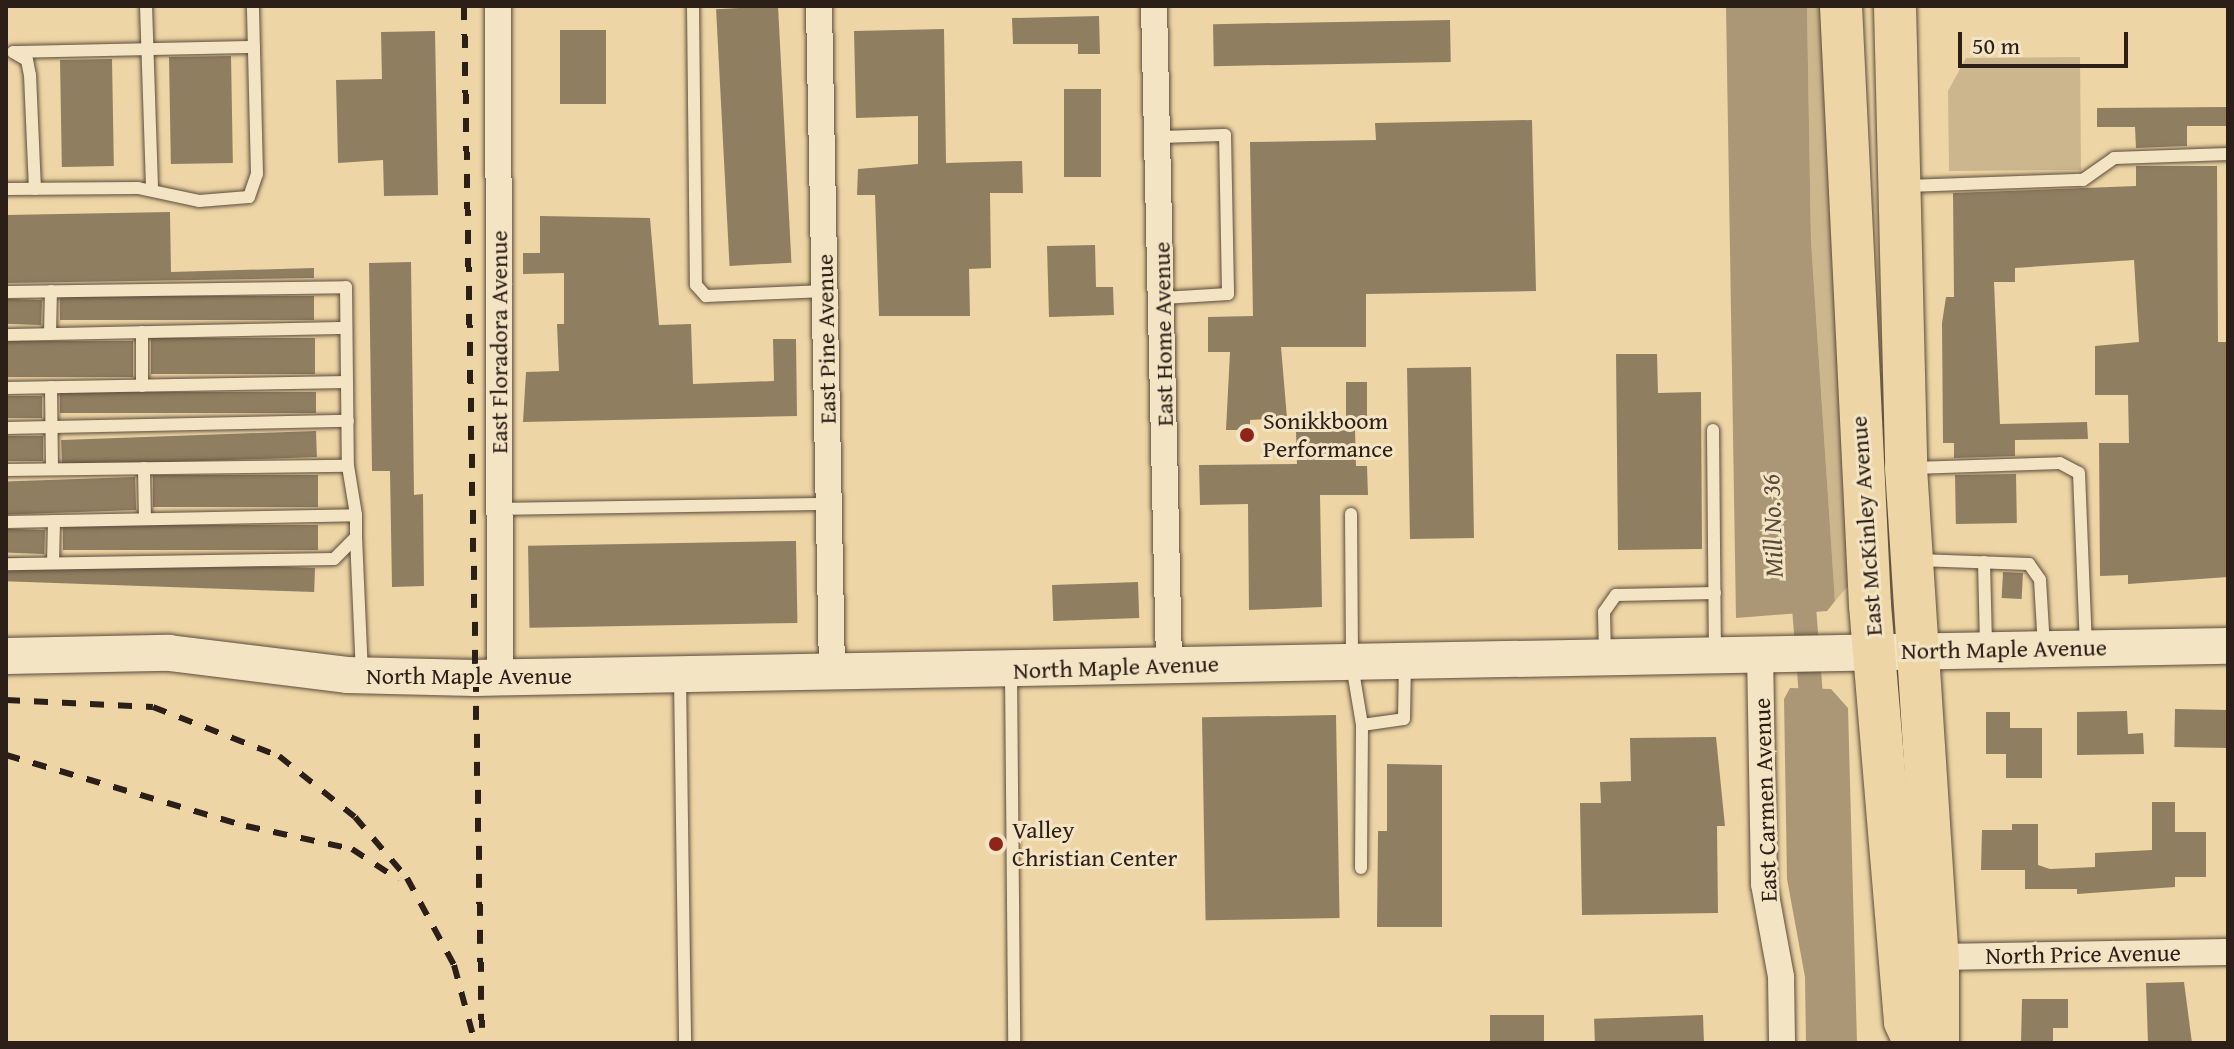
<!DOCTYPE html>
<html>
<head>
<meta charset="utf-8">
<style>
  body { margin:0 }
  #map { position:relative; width:2234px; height:1049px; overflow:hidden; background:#edd5a5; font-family:"Gentium Book Plus",serif }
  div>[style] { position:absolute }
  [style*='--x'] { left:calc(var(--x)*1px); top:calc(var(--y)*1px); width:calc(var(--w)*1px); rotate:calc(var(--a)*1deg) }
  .green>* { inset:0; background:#ccb68d }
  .water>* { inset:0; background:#ab9775 }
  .canal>* { height:24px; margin:-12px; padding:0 12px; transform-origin:12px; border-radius:12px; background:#ab9775 }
  .building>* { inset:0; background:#907e61; transform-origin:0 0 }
  .roads { filter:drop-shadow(0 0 2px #5c4c3b) drop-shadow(0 0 2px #5c4c3b) }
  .lane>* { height:12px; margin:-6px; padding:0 6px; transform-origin:6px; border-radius:6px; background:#f3e4c4 }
  .street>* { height:26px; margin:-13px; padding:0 13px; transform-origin:13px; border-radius:13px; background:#f3e4c4 }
  .secondary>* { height:36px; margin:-18px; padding:0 18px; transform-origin:18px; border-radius:18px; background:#f3e4c4 }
  .primary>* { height:42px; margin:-21px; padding:0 21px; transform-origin:21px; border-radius:21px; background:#edd5a5 }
  .rail>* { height:6px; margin-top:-3px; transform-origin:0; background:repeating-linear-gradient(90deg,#2b1f18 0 14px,transparent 0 28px) }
  .dots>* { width:22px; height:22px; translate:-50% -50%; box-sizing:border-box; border:4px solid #f3e4c4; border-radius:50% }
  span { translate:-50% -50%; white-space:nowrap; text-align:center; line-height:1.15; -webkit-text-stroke:6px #f3e4c4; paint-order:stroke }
  .street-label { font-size:24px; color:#2b1f18 }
  .poi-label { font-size:24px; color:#2b1f18 }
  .left { translate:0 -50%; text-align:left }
  .water-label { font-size:26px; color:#584939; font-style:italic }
  .frame { position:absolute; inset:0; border:8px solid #2b1f18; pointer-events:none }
  .scale { position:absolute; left:1958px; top:32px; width:170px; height:36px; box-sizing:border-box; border:4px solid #2b1f18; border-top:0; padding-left:10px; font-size:24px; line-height:28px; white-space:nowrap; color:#2b1f18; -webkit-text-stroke:6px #f3e4c4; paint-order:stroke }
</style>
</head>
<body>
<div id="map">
  <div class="green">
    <i style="clip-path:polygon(1807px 6px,1822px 6px,1848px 586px,1835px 601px,1811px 241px)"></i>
    <i style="clip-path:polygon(2080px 57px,2081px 170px,1949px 171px,1948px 91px,1966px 58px)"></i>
  </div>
  <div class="water">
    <i style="clip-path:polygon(1726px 6px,1807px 6px,1811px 241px,1835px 601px,1827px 611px,1736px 618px)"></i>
    <i style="clip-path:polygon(1790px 688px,1831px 689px,1848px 708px,1857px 1043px,1806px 1043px,1805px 977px,1787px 879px,1784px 699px)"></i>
  </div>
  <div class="canal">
    <i style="--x:1802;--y:582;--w:139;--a:85.5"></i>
  </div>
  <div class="building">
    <i style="left:778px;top:6px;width:257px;height:62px;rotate:87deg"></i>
    <i style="clip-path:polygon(1099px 16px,1100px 54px,1078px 54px,1078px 44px,1013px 44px,1012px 18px)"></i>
    <i style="left:1450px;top:20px;width:42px;height:237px;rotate:89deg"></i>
    <i style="clip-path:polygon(944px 29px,946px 163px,1022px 161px,1023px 193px,990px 193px,991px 268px,969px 269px,970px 316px,879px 316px,875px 195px,857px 195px,858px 169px,918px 164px,918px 116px,856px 118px,854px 31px)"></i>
    <i style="left:560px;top:30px;width:46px;height:74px"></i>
    <i style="clip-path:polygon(435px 31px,438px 195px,384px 196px,383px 160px,338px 163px,336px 80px,382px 79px,381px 32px)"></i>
    <i style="left:231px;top:56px;width:107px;height:62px;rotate:89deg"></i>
    <i style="left:112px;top:59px;width:107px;height:52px;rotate:89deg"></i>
    <i style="left:1101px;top:89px;width:88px;height:37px;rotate:90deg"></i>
    <i style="clip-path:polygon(2228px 107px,2228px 126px,2187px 126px,2187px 146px,2136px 148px,2135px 127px,2097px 127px,2097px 108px)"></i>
    <i style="clip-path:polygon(1532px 120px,1536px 291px,1366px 294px,1366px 347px,1281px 347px,1287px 418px,1250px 420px,1250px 430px,1226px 430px,1230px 352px,1208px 352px,1208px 317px,1253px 316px,1250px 142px,1376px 140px,1375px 123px)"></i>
    <i style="clip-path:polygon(2136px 166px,2217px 166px,2218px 342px,2228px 342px,2228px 577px,2128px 584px,2128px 575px,2100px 576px,2099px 443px,2129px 443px,2128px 395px,2095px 395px,2095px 346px,2139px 342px,2134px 260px,2015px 268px,2015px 282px,1994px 282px,2000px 424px,2087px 422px,2088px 439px,2015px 440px,2015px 456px,1954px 458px,1954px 443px,1943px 443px,1942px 323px,1946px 297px,1954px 297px,1953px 193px,2136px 186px)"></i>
    <i style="clip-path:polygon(170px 212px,171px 272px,314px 268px,314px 278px,6px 283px,6px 215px)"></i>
    <i style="clip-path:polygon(540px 216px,650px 218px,659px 325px,691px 324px,693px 384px,774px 381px,773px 339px,796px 339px,797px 416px,523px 422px,526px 372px,559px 371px,557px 324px,564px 324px,564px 273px,523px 274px,523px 253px,540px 253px)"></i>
    <i style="clip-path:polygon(1095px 245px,1096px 287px,1113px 287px,1114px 315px,1049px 317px,1047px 246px)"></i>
    <i style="clip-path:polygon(411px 262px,414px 495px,423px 494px,424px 586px,392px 587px,390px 471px,372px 471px,369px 263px)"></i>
    <i style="left:314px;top:296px;width:24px;height:254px;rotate:90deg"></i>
    <i style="left:42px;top:300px;width:25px;height:36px;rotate:92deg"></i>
    <i style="left:315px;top:338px;width:36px;height:164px;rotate:90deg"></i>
    <i style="left:133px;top:341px;width:36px;height:127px;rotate:90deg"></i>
    <i style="clip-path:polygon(1616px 354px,1657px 354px,1658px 393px,1701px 392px,1702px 549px,1618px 550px)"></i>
    <i style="left:1471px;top:367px;width:171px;height:64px;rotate:89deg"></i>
    <i style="left:1346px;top:382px;width:21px;height:42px"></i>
    <i style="left:316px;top:392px;width:21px;height:256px;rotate:90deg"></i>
    <i style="left:42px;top:396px;width:22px;height:36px;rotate:90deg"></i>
    <i style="clip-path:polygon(1355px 430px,1356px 466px,1367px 466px,1368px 495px,1320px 495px,1322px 607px,1249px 610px,1248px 504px,1200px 505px,1199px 465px,1297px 464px,1296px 432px)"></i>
    <i style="left:316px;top:431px;width:26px;height:255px;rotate:88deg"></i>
    <i style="left:43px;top:436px;width:25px;height:37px;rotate:90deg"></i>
    <i style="left:2016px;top:474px;width:49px;height:61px;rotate:89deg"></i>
    <i style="left:318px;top:475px;width:32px;height:165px;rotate:90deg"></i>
    <i style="left:135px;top:477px;width:33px;height:129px;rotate:88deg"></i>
    <i style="left:318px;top:525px;width:25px;height:255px;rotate:90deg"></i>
    <i style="left:45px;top:530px;width:24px;height:39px;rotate:92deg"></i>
    <i style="left:796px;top:541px;width:82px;height:268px;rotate:89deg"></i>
    <i style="left:315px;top:568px;width:24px;height:309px;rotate:92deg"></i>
    <i style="left:2003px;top:572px;width:20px;height:26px;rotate:3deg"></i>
    <i style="left:1138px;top:582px;width:36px;height:86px;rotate:88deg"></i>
    <i style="left:2175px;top:709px;width:53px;height:38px;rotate:1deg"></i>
    <i style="clip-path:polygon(2127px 711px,2128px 734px,2143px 733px,2144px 754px,2077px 755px,2077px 712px)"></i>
    <i style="clip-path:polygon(1986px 712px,2010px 712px,2010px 728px,2042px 728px,2042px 778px,2006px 778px,2006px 754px,1986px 754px)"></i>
    <i style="left:1336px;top:715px;width:203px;height:134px;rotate:89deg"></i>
    <i style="clip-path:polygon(1716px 737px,1725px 826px,1717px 826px,1718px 913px,1582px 915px,1580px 803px,1601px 803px,1600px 782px,1631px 781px,1630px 738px)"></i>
    <i style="clip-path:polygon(1387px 764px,1442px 765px,1442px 927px,1377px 927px,1378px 831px,1387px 831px)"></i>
    <i style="clip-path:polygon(2152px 802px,2175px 802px,2175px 832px,2206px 832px,2206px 877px,2175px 877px,2175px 887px,2077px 894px,2077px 889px,2025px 889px,2025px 870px,1981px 870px,1982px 830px,2012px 830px,2012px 824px,2038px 824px,2038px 865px,2050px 869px,2095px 867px,2095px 853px,2152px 850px)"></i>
    <i style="clip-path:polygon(2184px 982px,2192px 1043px,2148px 1043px,2146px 983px)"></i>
    <i style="clip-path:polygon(2022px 999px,2068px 999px,2068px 1028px,2053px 1028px,2053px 1043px,2021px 1043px)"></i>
    <i style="left:1490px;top:1015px;width:54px;height:28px"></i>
    <i style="left:1703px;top:1015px;width:28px;height:109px;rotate:88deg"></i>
  </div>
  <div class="roads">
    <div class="lane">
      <i style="--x:146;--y:6;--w:183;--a:88.1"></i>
      <i style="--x:693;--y:6;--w:279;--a:89.4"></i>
      <i style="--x:696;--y:285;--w:15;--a:48"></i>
      <i style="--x:706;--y:296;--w:119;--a:-2.4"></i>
      <i style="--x:13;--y:52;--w:16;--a:30"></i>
      <i style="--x:27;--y:60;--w:15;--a:79"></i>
      <i style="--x:30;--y:75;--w:114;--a:87.5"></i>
      <i style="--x:14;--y:52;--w:240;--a:-1.2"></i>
      <i style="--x:1159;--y:137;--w:66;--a:-1.7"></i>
      <i style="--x:1225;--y:135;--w:159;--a:88.9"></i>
      <i style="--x:1228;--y:294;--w:65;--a:176.5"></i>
      <i style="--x:1907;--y:186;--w:176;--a:-2"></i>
      <i style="--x:2083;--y:180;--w:38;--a:-35"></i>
      <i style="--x:2114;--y:158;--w:114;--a:-2"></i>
      <i style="--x:6;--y:189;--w:132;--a:-0.4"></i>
      <i style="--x:138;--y:188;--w:62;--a:12"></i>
      <i style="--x:199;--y:201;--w:50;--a:-4.6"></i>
      <i style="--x:249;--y:197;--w:24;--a:-71"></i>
      <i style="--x:257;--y:174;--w:168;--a:-91.4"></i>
      <i style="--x:6;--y:292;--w:340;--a:-0.8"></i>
      <i style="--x:346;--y:287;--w:179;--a:89.4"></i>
      <i style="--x:348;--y:466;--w:50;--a:80.7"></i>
      <i style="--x:356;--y:515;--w:22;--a:90"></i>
      <i style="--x:356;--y:537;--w:31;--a:135"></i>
      <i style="--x:334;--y:559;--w:328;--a:179.1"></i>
      <i style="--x:142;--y:332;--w:54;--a:90"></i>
      <i style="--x:50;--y:334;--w:43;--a:-88.7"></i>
      <i style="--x:6;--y:335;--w:340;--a:-1.2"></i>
      <i style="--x:51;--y:387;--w:82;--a:89.3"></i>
      <i style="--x:6;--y:388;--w:341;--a:-1"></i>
      <i style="--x:6;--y:428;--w:342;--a:-1.2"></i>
      <i style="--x:1713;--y:430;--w:221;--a:89.5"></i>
      <i style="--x:144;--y:468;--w:51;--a:88.9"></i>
      <i style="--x:1913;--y:468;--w:147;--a:-1.9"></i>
      <i style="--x:2060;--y:463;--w:21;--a:28"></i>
      <i style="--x:2079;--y:473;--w:171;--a:87.7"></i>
      <i style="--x:6;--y:470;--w:342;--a:-0.7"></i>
      <i style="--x:499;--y:509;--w:329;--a:-0.9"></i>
      <i style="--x:1351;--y:514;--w:151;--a:89.6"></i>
      <i style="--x:1352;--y:665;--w:61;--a:80.5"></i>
      <i style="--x:1362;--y:725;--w:143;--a:90.4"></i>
      <i style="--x:6;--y:522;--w:350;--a:-1.1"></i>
      <i style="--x:356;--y:537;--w:136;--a:87.5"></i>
      <i style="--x:1918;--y:560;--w:111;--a:2.1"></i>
      <i style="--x:2029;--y:564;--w:19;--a:55"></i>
      <i style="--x:2040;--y:580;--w:67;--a:86.6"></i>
      <i style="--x:1984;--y:562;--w:84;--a:88.6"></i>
      <i style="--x:53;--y:563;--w:42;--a:-88.6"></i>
      <i style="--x:1605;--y:654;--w:42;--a:-91.4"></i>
      <i style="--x:1604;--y:612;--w:21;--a:-55"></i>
      <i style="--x:1616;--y:595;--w:99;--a:-1.2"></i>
      <i style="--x:1011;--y:672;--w:371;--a:89.5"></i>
      <i style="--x:680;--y:678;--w:365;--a:89.2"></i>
      <i style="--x:1362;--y:725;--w:42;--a:-8.1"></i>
      <i style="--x:1404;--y:719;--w:55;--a:-89"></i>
    </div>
    <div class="street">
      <i style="--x:498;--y:6;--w:671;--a:89.83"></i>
      <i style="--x:819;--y:6;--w:665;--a:88.88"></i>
      <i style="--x:1154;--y:6;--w:656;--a:88.69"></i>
      <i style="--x:1760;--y:653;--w:231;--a:89"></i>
      <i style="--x:1764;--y:884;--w:95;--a:79.6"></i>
      <i style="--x:1781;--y:977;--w:66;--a:89.1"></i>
      <i style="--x:1938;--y:957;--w:290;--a:-1"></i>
    </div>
    <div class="secondary">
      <i style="--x:6;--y:656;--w:163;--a:-1.1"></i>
      <i style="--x:169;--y:653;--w:179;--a:7"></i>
      <i style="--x:347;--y:675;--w:128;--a:1.3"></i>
      <i style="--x:475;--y:678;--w:1753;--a:-1.05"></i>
    </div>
    <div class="primary">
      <i style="--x:1841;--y:6;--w:600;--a:87.23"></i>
      <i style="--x:1870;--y:605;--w:418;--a:85.2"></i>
      <i style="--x:1905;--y:1022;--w:23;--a:65"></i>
      <i style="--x:1895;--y:6;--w:462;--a:88.6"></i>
      <i style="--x:1906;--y:468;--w:490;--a:86.3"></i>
      <i style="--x:1938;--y:957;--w:86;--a:90"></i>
    </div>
  </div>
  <div class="rail">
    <i style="--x:464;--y:6;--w:1037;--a:89.01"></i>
    <i style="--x:6;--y:700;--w:147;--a:2.7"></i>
    <i style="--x:153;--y:707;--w:135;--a:21.3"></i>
    <i style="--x:279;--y:756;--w:97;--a:38.8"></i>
    <i style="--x:355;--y:817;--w:80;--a:49.6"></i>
    <i style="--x:407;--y:878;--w:99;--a:61.6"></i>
    <i style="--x:454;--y:965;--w:81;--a:74.9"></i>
    <i style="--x:6;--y:755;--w:250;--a:16.5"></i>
    <i style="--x:246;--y:826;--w:108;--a:12.2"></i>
    <i style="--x:352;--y:849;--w:56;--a:33.4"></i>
  </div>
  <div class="dots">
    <i style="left:1247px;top:435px;background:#8f2418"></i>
    <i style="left:996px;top:844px;background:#8f2418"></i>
  </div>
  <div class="street-label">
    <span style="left:1163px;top:334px;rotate:-91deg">East Home Avenue</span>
    <span style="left:826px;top:339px;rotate:-91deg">East Pine Avenue</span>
    <span style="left:499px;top:342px;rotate:-90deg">East Floradora Avenue</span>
    <span style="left:1866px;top:526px;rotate:-94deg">East McKinley Avenue</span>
    <span style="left:2004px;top:649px;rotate:-1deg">North Maple Avenue</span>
    <span style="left:1116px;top:667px;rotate:-2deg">North Maple Avenue</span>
    <span style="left:469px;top:676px">North Maple Avenue</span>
    <span style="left:1765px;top:800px;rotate:-92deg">East Carmen Avenue</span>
    <span style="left:2083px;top:954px;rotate:-1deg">North Price Avenue</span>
  </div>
  <div class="poi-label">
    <span class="left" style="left:1263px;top:435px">Sonikkboom<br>Performance</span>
    <span class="left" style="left:1012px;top:844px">Valley<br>Christian Center</span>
  </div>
  <div class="water-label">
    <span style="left:1772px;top:526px;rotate:-92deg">Mill No. 36</span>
  </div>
  <div class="frame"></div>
  <div class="scale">50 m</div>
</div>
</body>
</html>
